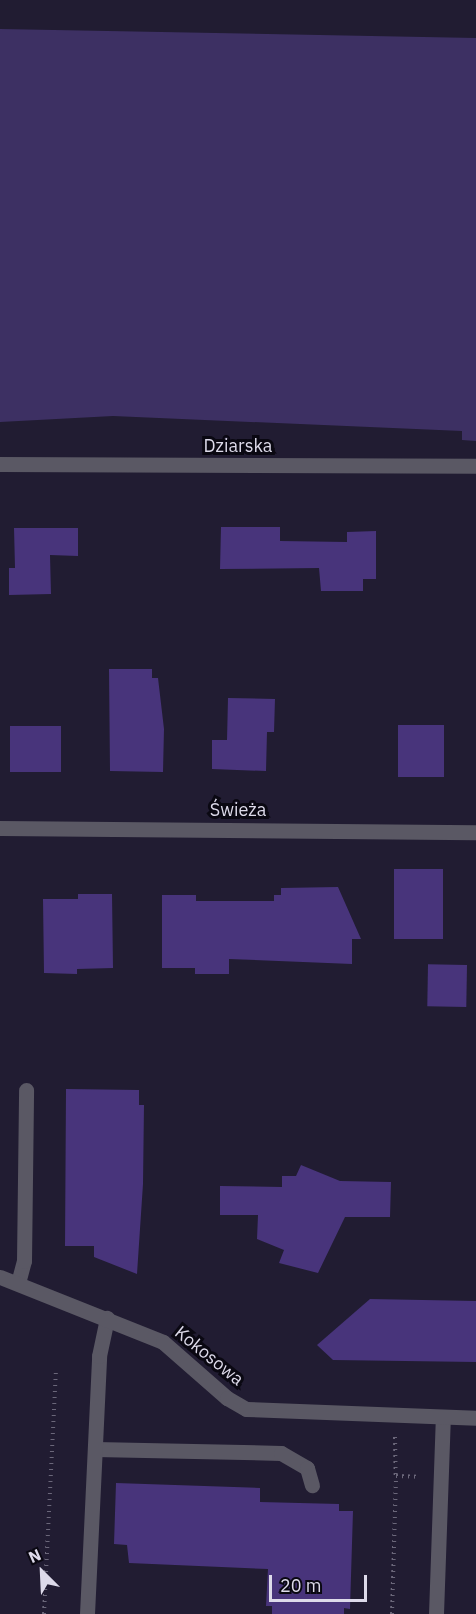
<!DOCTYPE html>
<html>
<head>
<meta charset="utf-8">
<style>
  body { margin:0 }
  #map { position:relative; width:476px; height:1614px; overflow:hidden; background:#211c32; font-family:"IBM Plex Sans",sans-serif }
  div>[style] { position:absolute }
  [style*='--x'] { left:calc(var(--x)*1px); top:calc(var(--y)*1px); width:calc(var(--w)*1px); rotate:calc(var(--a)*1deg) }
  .green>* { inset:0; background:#3d3063 }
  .building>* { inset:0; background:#48347b; transform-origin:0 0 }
  .path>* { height:4px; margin-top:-2px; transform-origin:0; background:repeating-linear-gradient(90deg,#6b677a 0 1.5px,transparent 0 6px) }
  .lane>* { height:15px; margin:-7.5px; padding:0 7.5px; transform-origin:7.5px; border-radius:7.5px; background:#5a5864 }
  .street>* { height:15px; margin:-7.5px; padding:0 7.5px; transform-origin:7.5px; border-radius:7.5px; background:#5a5864 }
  span { translate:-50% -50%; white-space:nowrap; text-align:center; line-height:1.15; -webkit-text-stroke:6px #0a0812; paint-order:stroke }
  .street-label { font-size:18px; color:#dddaea }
  .north { position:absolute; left:12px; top:1542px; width:60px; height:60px; -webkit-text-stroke:4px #0a0812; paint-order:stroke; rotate:336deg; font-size:16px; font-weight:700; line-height:24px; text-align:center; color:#dddaea }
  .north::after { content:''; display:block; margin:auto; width:21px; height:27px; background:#dddaea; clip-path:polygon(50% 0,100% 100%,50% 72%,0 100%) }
  .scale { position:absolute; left:269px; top:1575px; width:98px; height:27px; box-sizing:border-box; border:3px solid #dddaea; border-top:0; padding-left:8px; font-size:18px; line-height:21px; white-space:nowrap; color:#dddaea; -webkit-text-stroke:4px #0a0812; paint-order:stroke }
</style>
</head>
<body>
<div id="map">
  <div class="green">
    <i style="clip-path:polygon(0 29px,476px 38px,476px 441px,462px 440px,462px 431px,113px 416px,0 422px)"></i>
  </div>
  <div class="building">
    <i style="clip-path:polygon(221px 527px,280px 527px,280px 541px,347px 542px,347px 532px,376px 531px,376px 579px,363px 579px,363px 591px,321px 591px,319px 568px,220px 569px)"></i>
    <i style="clip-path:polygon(14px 528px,78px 528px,78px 556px,50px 555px,51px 594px,9px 595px,9px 568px,15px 568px)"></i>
    <i style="clip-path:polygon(109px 669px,152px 669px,152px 678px,158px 678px,164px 729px,163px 772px,110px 771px)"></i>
    <i style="clip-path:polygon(228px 698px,275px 699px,274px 732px,267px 732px,266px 771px,212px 769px,212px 740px,227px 740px)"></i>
    <i style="left:398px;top:725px;width:46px;height:52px"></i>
    <i style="left:10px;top:726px;width:51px;height:46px"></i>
    <i style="left:394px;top:869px;width:49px;height:70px"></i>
    <i style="clip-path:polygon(338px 887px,361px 939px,352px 939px,352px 964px,229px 959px,229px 974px,195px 974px,195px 968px,162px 968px,162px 895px,196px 895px,196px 901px,274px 901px,274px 895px,281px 895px,281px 888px)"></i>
    <i style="clip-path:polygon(78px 894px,112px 894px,113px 968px,77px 969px,77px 974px,44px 973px,43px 899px,78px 899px)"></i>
    <i style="left:467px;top:965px;width:42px;height:39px;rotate:91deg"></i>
    <i style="clip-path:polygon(66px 1089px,139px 1090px,139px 1105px,144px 1105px,143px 1184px,137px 1274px,94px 1257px,94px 1246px,65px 1246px)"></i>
    <i style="clip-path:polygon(301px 1165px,340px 1181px,391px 1182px,390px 1217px,345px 1217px,318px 1273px,279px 1263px,284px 1250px,257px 1239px,258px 1215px,220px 1215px,220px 1186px,282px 1187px,282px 1176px,296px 1176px)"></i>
    <i style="clip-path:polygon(370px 1299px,476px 1301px,476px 1362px,333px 1360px,317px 1345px)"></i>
    <i style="clip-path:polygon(116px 1483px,260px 1488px,260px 1502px,339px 1504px,339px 1511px,353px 1511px,350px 1609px,344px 1608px,344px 1614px,272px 1614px,272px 1606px,266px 1606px,268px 1569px,129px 1563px,127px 1545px,114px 1544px)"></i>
  </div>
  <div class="path">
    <i style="--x:395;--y:1437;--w:39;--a:89"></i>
    <i style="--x:44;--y:1614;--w:245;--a:-87.2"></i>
    <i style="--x:392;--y:1614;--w:138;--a:-88.3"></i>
    <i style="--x:396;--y:1476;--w:23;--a:2"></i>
  </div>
  <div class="lane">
    <i style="--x:18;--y:1283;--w:23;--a:-75"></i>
    <i style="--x:24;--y:1261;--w:171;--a:-89.3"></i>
    <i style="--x:95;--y:1449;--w:186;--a:1.2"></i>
    <i style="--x:281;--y:1453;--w:30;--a:30"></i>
    <i style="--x:307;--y:1468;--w:18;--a:74"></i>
    <i style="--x:87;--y:1614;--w:258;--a:-87.3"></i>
    <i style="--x:99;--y:1356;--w:39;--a:-78"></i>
    <i style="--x:436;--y:1614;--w:197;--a:-88"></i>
  </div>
  <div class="street">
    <i style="--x:0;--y:464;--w:476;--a:0.2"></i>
    <i style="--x:0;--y:828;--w:476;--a:0.5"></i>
    <i style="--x:0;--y:1277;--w:175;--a:21.7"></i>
    <i style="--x:163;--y:1342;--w:85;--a:41.2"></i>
    <i style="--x:227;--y:1398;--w:22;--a:30"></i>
    <i style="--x:246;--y:1409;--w:230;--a:2.2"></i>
  </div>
  <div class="street-label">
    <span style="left:238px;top:446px">Dziarska</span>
    <span style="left:238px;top:810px">Świeża</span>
    <span style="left:209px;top:1356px;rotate:39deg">Kokosowa</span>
  </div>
  <div class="north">N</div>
  <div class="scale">20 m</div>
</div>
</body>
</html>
